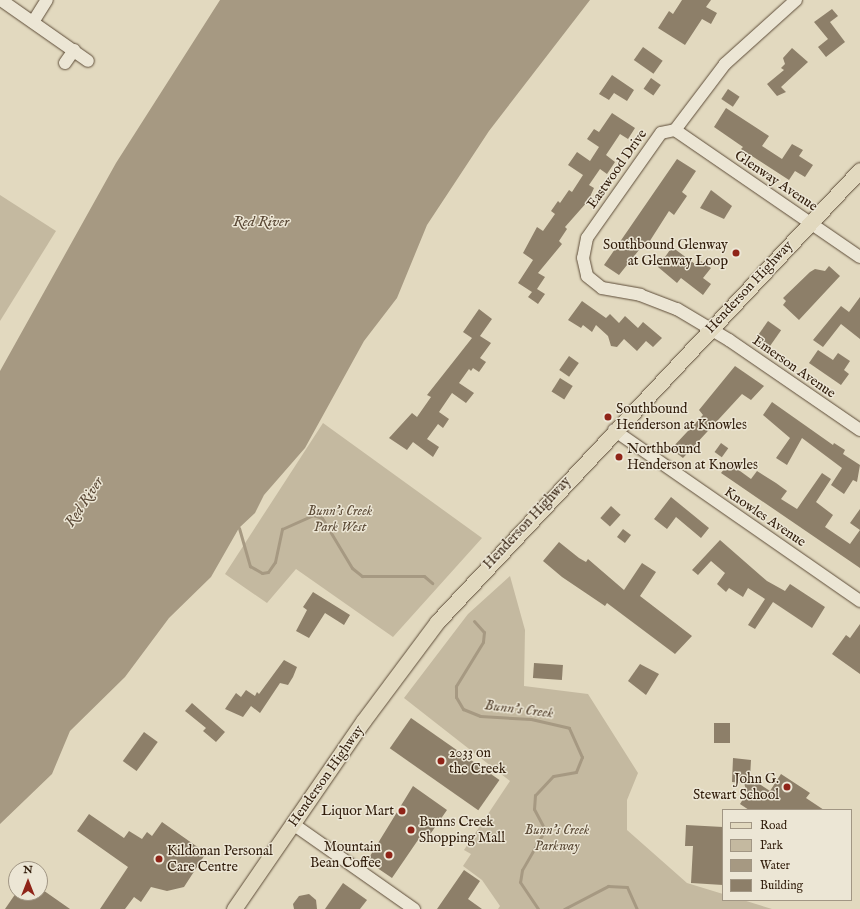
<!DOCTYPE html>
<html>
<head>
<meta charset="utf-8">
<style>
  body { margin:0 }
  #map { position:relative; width:860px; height:909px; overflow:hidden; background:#e2d9bf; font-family:"IM FELL English",serif }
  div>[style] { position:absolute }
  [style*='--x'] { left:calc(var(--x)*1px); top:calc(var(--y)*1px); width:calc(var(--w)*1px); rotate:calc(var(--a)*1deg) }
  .green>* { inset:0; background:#c4b9a0 }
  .water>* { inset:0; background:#a69982 }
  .stream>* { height:3px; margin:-1.5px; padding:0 1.5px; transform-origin:1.5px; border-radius:1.5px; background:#a69982 }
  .building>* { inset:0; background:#8d7f69; transform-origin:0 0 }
  .roads { filter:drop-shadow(0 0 1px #5d4c38) drop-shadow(0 0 1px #5d4c38) }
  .minor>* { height:12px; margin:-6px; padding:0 6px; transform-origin:6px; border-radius:6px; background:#ece6d5 }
  .major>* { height:15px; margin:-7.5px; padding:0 7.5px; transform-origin:7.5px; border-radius:7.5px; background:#e2d9bf }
  .dots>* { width:11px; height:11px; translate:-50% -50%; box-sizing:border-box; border:2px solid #ece6d5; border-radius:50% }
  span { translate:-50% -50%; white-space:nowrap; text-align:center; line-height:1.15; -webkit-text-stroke:3px #ece6d5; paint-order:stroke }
  .street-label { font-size:14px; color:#311d0b }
  .poi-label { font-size:14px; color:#311d0b }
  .right { translate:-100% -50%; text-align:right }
  .left { translate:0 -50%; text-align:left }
  .park-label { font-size:14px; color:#5d4c38; font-style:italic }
  .water-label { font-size:15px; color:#5a4835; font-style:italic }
  .legend { position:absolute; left:722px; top:809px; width:130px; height:92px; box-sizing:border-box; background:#ece6d5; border:1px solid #a19684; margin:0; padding:5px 7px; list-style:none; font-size:12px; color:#311d0b }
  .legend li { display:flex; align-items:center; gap:8px; height:20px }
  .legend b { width:20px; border:1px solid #a19684 }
  .north { position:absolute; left:8px; top:861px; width:40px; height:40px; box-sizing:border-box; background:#ece6d5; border:1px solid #a19684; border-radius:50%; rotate:0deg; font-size:11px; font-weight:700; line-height:16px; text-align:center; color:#311d0b }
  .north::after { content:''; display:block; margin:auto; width:14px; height:18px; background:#8f2418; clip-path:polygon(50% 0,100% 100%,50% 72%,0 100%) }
</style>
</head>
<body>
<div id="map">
  <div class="green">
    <i style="clip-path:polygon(0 195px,56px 231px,0 321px)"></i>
    <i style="clip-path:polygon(323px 423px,482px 538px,393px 637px,296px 569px,267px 603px,225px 574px)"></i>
    <i style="clip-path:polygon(510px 576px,525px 630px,524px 686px,588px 694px,638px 773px,627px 800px,627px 830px,687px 883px,723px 894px,723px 900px,743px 900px,772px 909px,498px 909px,500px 906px,482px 880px,463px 866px,471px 854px,464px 850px,510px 781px,404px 698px,468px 614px)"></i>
  </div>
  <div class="water">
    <i style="clip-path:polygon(220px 0,590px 0,489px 131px,427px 225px,397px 298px,364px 341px,305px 448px,264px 495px,255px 513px,239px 528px,211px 577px,169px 618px,125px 677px,70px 731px,52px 774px,0 824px,0 371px,116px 163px)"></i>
  </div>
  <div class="stream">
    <i style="--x:239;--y:528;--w:40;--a:74"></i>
    <i style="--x:250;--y:566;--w:14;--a:30"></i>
    <i style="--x:262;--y:573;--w:6;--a:-9"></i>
    <i style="--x:268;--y:572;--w:12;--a:-55"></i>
    <i style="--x:275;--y:562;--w:34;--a:-78"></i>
    <i style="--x:282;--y:529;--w:34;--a:-24"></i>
    <i style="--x:313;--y:515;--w:9;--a:18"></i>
    <i style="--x:322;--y:518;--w:58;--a:59"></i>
    <i style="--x:352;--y:568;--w:13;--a:39"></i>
    <i style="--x:362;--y:576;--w:62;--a:0"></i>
    <i style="--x:424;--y:576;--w:11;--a:41"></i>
    <i style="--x:474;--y:621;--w:15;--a:48"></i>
    <i style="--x:484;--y:632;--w:10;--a:96"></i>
    <i style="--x:483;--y:642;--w:52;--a:121.5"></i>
    <i style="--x:456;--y:686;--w:11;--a:90"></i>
    <i style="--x:456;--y:697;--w:14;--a:60"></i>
    <i style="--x:463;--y:709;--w:18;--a:22"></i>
    <i style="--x:480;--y:716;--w:51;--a:3.4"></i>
    <i style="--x:531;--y:719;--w:39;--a:13"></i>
    <i style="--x:569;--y:728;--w:32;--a:66"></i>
    <i style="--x:582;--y:757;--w:16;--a:112"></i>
    <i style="--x:576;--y:772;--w:23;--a:170"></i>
    <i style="--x:553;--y:776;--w:26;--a:133"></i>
    <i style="--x:535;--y:795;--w:14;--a:94"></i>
    <i style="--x:534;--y:809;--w:24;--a:62"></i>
    <i style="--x:545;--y:830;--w:46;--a:119.9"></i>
    <i style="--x:522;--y:870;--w:12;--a:99"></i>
    <i style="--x:520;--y:882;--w:32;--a:56"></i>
    <i style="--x:564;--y:909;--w:50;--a:-27.6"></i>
    <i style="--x:608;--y:886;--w:19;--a:3"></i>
    <i style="--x:627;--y:887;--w:24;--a:66"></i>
  </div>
  <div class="building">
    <i style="clip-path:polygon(682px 0,711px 0,706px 7px,717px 13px,711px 24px,702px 19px,685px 45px,658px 28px,669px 11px,673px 14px)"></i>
    <i style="clip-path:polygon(832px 9px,838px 16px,830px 22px,845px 42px,826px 57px,818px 47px,828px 39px,814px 22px)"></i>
    <i style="left:643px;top:47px;width:24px;height:16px;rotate:35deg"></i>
    <i style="clip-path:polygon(792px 48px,808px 62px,781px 87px,786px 92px,777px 96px,767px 84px,784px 70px,781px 68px,785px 64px,783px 58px)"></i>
    <i style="clip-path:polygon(612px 75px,634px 90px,627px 101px,614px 93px,609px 100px,599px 94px)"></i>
    <i style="left:651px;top:78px;width:12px;height:13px;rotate:35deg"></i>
    <i style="left:728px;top:89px;width:14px;height:12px;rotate:34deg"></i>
    <i style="clip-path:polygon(726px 108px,769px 136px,762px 146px,782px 159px,792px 144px,803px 150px,799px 156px,813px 165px,805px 177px,795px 171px,789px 180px,741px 149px,743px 147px,714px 127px)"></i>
    <i style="clip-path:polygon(612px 113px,635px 128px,628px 139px,620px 134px,606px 155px,615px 162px,607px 174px,600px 169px,589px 185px,594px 188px,588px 201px,565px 227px,567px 229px,559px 241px,562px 244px,538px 273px,545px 277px,537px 289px,545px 294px,538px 304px,528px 297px,532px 292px,518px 283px,533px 260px,523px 253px,537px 227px,543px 231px,555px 214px,551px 211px,558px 201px,560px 203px,569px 190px,572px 192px,583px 175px,568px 165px,577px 152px,590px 161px,599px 147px,587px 139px,594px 129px,599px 132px)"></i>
    <i style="clip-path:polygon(677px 159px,696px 171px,682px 192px,687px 196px,674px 215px,669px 211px,646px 247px,643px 245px,619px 275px,604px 265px)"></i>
    <i style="clip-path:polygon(711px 190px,732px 206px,724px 219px,700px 208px)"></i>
    <i style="clip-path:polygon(672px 247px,695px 264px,698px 259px,711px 268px,703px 278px,711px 284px,703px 295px,681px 278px,677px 283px,658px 267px)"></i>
    <i style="clip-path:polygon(829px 266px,840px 276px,799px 320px,783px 305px,786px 301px,783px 298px,810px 272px,815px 269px,825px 271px)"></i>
    <i style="clip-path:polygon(860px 297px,860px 339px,841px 324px,823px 347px,813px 340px,841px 306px,849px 312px)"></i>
    <i style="clip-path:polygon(582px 301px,606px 318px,610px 314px,619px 323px,625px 316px,638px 328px,643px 322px,662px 338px,653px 347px,646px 341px,637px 351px,624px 339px,617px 347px,611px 346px,608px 336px,596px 325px,592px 332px,583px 325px,581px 328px,568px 320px)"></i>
    <i style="clip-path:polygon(479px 309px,492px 319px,480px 336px,491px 343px,480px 358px,486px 362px,479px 372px,473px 368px,471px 371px,469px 369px,459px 383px,474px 393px,466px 403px,452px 393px,439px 412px,449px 419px,443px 428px,438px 424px,427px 439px,439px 447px,433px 457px,413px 442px,407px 450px,389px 438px,412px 413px,417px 417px,431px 397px,427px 395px,472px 338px,463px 332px)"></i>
    <i style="left:768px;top:321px;width:16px;height:23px;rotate:35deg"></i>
    <i style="clip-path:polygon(818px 350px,833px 360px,838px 353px,850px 361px,844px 370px,849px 374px,841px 385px,809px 363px)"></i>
    <i style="left:569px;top:356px;width:12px;height:17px;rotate:35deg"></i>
    <i style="clip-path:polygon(735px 366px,764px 386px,751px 400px,742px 394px,683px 458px,671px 449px,703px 415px,699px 410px)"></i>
    <i style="left:560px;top:378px;width:15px;height:16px;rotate:32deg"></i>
    <i style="clip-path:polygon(772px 402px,833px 445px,834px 443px,845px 450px,843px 454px,860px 465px,857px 482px,853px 480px,844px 494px,831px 485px,842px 468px,802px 438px,787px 465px,776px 458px,790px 438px,763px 415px)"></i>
    <i style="left:721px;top:443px;width:9px;height:11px;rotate:36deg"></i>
    <i style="clip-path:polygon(729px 463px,751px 479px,757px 471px,776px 483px,787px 491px,781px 499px,797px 509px,822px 473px,831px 479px,816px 502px,833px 515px,825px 527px,850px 544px,860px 530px,850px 523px,860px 509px,860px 568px,721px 473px)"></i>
    <i style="clip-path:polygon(671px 497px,709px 528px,701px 538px,676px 517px,667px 529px,654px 519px)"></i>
    <i style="left:611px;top:506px;width:13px;height:16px;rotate:42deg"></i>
    <i style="left:623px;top:529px;width:10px;height:10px;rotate:37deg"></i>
    <i style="clip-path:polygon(720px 540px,767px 581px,785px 591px,790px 584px,825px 607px,812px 628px,773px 602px,755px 629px,748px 625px,765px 599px,748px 588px,743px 597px,729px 588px,726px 592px,717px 584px,725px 573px,711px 561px,698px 575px,692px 570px)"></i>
    <i style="clip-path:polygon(559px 542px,579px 558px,586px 562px,588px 559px,624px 590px,642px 563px,656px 572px,640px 596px,692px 636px,675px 654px,607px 603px,605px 606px,562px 577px,543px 561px)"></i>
    <i style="clip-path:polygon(313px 592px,350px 615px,344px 625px,325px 613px,309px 638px,296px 631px,307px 610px,303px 607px)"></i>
    <i style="clip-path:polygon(860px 624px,860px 674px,832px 654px,846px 635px,850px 638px)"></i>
    <i style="clip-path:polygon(284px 660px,297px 667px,293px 677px,288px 685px,280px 683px,260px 713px,251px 706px,243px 717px,225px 709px,236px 693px,241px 697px,246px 690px,255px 696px,257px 692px,259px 694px)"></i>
    <i style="left:534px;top:663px;width:29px;height:15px;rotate:4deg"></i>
    <i style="clip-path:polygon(640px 664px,659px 674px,646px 695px,628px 681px)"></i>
    <i style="clip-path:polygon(192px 703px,225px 732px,216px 742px,203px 731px,206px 728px,185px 711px)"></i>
    <i style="left:411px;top:718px;width:108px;height:37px;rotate:35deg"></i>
    <i style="left:714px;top:723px;width:16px;height:20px"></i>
    <i style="left:144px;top:732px;width:17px;height:36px;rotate:36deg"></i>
    <i style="clip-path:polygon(733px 758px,751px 760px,750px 778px,770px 791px,781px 774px,810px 793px,806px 798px,824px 810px,749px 810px,740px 804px,747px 793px,744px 783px,732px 782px)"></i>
    <i style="clip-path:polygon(413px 786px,447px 810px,424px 843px,418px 840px,392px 878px,367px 861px)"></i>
    <i style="clip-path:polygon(89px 814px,124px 838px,129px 831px,142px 839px,147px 832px,152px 836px,162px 822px,206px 853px,184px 887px,167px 891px,151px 887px,141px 902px,134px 897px,125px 909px,100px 909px,128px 867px,77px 831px)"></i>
    <i style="clip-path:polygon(686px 825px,723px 827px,723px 885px,691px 883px,693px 846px,685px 846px)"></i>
    <i style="clip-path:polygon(464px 870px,480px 881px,468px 899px,482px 909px,437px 909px)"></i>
    <i style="clip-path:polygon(343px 883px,367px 900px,360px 909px,325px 909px)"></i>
    <i style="clip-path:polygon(40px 888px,70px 909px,5px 909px,16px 893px,40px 893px)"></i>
    <i style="clip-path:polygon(309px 894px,316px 900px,317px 909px,294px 909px,293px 904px,299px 896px)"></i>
  </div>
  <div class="roads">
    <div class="minor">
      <i style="--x:1;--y:0;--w:106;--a:35"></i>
      <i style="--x:796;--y:0;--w:96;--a:138"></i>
      <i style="--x:725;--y:64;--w:83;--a:127.1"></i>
      <i style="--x:675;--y:130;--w:14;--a:168"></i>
      <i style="--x:661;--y:133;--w:128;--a:125.2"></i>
      <i style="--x:587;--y:238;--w:20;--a:101"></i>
      <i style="--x:583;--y:258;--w:18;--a:77"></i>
      <i style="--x:587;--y:276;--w:19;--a:39"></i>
      <i style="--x:602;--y:288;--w:39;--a:10"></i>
      <i style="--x:640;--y:295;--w:40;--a:21"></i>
      <i style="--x:677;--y:309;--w:61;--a:30.8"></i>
      <i style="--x:729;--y:340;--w:159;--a:34.5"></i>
      <i style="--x:33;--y:22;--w:26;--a:-58"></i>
      <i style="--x:65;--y:63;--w:16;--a:-55"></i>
      <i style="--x:675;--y:130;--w:224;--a:34.5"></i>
      <i style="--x:614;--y:430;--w:300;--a:34.8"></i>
      <i style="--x:293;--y:824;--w:148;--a:35.1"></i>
    </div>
    <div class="major">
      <i style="--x:234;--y:909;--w:229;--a:-55.5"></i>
      <i style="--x:364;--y:720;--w:122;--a:-53.3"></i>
      <i style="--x:437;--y:622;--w:619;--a:-46.9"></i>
    </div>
  </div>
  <div class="dots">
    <i style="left:736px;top:253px;background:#8f2418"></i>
    <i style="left:608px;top:417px;background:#8f2418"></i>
    <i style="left:619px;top:457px;background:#8f2418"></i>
    <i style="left:441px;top:761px;background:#8f2418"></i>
    <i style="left:787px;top:787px;background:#8f2418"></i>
    <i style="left:402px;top:811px;background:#8f2418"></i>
    <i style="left:411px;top:830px;background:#8f2418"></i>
    <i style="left:389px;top:855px;background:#8f2418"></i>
    <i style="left:159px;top:859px;background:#8f2418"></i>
  </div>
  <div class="street-label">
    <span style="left:617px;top:169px;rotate:-55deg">Eastwood Drive</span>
    <span style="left:776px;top:181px;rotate:34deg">Glenway Avenue</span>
    <span style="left:749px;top:287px;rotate:-47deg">Henderson Highway</span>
    <span style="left:794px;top:367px;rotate:35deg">Emerson Avenue</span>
    <span style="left:765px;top:517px;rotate:34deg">Knowles Avenue</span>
    <span style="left:527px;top:523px;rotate:-47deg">Henderson Highway</span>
    <span style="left:326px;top:776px;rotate:-55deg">Henderson Highway</span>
  </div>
  <div class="poi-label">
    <span class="right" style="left:728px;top:253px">Southbound Glenway<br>at Glenway Loop</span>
    <span class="left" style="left:616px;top:417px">Southbound<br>Henderson at Knowles</span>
    <span class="left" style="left:627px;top:457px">Northbound<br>Henderson at Knowles</span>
    <span class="left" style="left:449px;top:761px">2033 on<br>the Creek</span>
    <span class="right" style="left:779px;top:787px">John G.<br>Stewart School</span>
    <span class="right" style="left:394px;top:811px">Liquor Mart</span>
    <span class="left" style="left:419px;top:830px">Bunns Creek<br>Shopping Mall</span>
    <span class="right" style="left:381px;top:855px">Mountain<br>Bean Coffee</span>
    <span class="left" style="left:167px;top:859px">Kildonan Personal<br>Care Centre</span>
  </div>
  <div class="park-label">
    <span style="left:340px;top:519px">Bunn's Creek<br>Park West</span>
    <span style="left:557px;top:838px">Bunn's Creek<br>Parkway</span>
  </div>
  <div class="water-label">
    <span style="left:261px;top:222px">Red River</span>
    <span style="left:84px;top:502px;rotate:-56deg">Red River</span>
    <span style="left:519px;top:709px;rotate:7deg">Bunn's Creek</span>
  </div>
  <ul class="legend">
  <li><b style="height:5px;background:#e2d9bf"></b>Road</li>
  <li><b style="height:11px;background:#c4b9a0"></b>Park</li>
  <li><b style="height:11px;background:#a69982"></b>Water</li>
  <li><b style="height:11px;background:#8d7f69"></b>Building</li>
  </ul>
  <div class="north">N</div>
</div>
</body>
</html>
